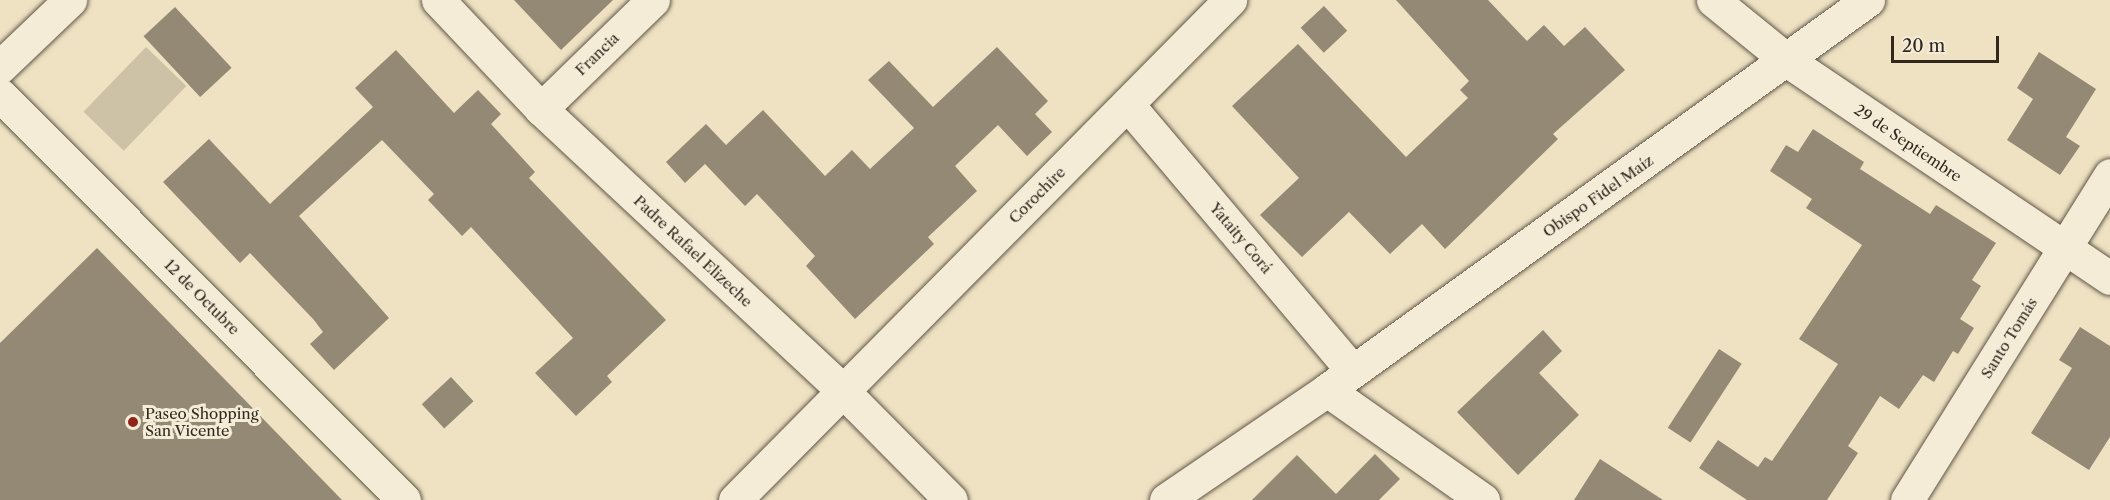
<!DOCTYPE html>
<html>
<head>
<meta charset="utf-8">
<style>
  body { margin:0 }
  #map { position:relative; width:2110px; height:500px; overflow:hidden; background:#eee2c2; font-family:"Libre Caslon Text",serif }
  div>[style] { position:absolute }
  [style*='--x'] { left:calc(var(--x)*1px); top:calc(var(--y)*1px); width:calc(var(--w)*1px); rotate:calc(var(--a)*1deg) }
  .green>* { inset:0; background:#cec2a6; transform-origin:0 0 }
  .building>* { inset:0; background:#948974; transform-origin:0 0 }
  .roads { filter:drop-shadow(0 0 2px #615648) drop-shadow(0 0 2px #615648) }
  .minor>* { height:33px; margin:-16.5px; padding:0 16.5px; transform-origin:16.5px; border-radius:16.5px; background:#f4ecd7 }
  .dots>* { width:16px; height:16px; translate:-50% -50%; box-sizing:border-box; border:3px solid #f4ecd7; border-radius:50% }
  span { translate:-50% -50%; white-space:nowrap; text-align:center; line-height:1.15; -webkit-text-stroke:6px #f4ecd7; paint-order:stroke }
  .street-label { font-size:15px; color:#322820 }
  .poi-label { font-size:15px; color:#322820 }
  .left { translate:0 -50%; text-align:left }
  .scale { position:absolute; left:1891px; top:36px; width:108px; height:27px; box-sizing:border-box; border:3px solid #322820; border-top:0; padding-left:8px; font-size:18px; line-height:21px; white-space:nowrap; color:#322820; -webkit-text-stroke:4px #f4ecd7; paint-order:stroke }
</style>
</head>
<body>
<div id="map">
  <div class="green">
    <i style="left:146px;top:47px;width:56px;height:90px;rotate:44deg"></i>
  </div>
  <div class="building">
    <i style="clip-path:polygon(514px 0,613px 0,561px 50px)"></i>
    <i style="clip-path:polygon(1396px 0,1488px 0,1527px 41px,1544px 25px,1564px 46px,1585px 27px,1625px 70px,1553px 134px,1558px 139px,1445px 249px,1422px 224px,1390px 254px,1349px 212px,1302px 257px,1260px 215px,1299px 178px,1232px 106px,1298px 44px,1406px 157px,1468px 98px,1460px 90px,1469px 81px)"></i>
    <i style="left:1324px;top:6px;width:34px;height:32px;rotate:47deg"></i>
    <i style="left:175px;top:7px;width:83px;height:43px;rotate:47deg"></i>
    <i style="clip-path:polygon(997px 47px,1048px 101px,1035px 114px,1052px 132px,1027px 156px,998px 125px,955px 166px,977px 191px,928px 237px,934px 244px,855px 319px,806px 266px,815px 256px,757px 194px,745px 206px,705px 164px,685px 183px,666px 162px,706px 124px,726px 145px,763px 110px,825px 176px,852px 150px,870px 169px,914px 128px,868px 80px,889px 61px,933px 107px)"></i>
    <i style="clip-path:polygon(396px 50px,454px 113px,478px 90px,501px 114px,491px 124px,535px 172px,529px 178px,666px 320px,607px 376px,612px 382px,576px 416px,535px 373px,573px 338px,471px 227px,462px 236px,428px 200px,434px 194px,382px 140px,299px 216px,389px 318px,334px 370px,310px 344px,323px 332px,314px 320px,250px 253px,240px 263px,163px 182px,209px 139px,270px 204px,373px 107px,355px 88px)"></i>
    <i style="clip-path:polygon(2039px 52px,2096px 89px,2066px 137px,2080px 146px,2060px 175px,2007px 140px,2033px 99px,2017px 88px)"></i>
    <i style="clip-path:polygon(1813px 129px,1864px 162px,1860px 169px,1930px 214px,1936px 205px,1996px 243px,1972px 280px,1981px 286px,1960px 319px,1974px 328px,1958px 354px,1953px 351px,1934px 382px,1923px 375px,1899px 409px,1880px 396px,1848px 446px,1858px 453px,1827px 500px,1747px 500px,1699px 468px,1718px 440px,1758px 467px,1765px 457px,1772px 461px,1838px 364px,1799px 339px,1862px 245px,1806px 208px,1812px 199px,1770px 171px,1786px 145px,1798px 152px)"></i>
    <i style="clip-path:polygon(97px 248px,342px 500px,0 500px,0 343px)"></i>
    <i style="clip-path:polygon(2080px 327px,2110px 346px,2110px 437px,2089px 470px,2031px 433px,2072px 368px,2059px 360px)"></i>
    <i style="clip-path:polygon(1543px 330px,1562px 351px,1539px 373px,1579px 415px,1518px 475px,1457px 412px)"></i>
    <i style="left:1719px;top:349px;width:27px;height:94px;rotate:33deg"></i>
    <i style="left:451px;top:377px;width:33px;height:40px;rotate:47deg"></i>
    <i style="clip-path:polygon(1375px 454px,1400px 479px,1379px 500px,1252px 500px,1297px 455px,1336px 494px)"></i>
    <i style="clip-path:polygon(1600px 459px,1663px 500px,1574px 500px)"></i>
  </div>
  <div class="roads">
    <div class="minor">
      <i style="--x:438;--y:0;--w:150;--a:46.6"></i>
      <i style="--x:541;--y:109;--w:410;--a:43"></i>
      <i style="--x:841;--y:389;--w:156;--a:45.3"></i>
      <i style="--x:1713;--y:0;--w:97;--a:39.1"></i>
      <i style="--x:1788;--y:61;--w:388;--a:34"></i>
      <i style="--x:0;--y:67;--w:97;--a:-43.7"></i>
      <i style="--x:0;--y:95;--w:572;--a:45.07"></i>
      <i style="--x:1128;--y:105;--w:348;--a:49.8"></i>
      <i style="--x:541;--y:109;--w:156;--a:-44.2"></i>
      <i style="--x:1327;--y:390;--w:191;--a:35.2"></i>
      <i style="--x:735;--y:500;--w:704;--a:-45.29"></i>
      <i style="--x:1166;--y:500;--w:195;--a:-34.3"></i>
      <i style="--x:1327;--y:390;--w:667;--a:-35.79"></i>
      <i style="--x:1907;--y:500;--w:383;--a:-58"></i>
    </div>
  </div>
  <div class="dots">
    <i style="left:133px;top:422px;background:#8f2418"></i>
  </div>
  <div class="street-label">
    <span style="left:597px;top:54px;rotate:-44deg">Francia</span>
    <span style="left:1908px;top:143px;rotate:34deg">29 de Septiembre</span>
    <span style="left:1037px;top:195px;rotate:-45deg">Corochire</span>
    <span style="left:1598px;top:196px;rotate:-35deg">Obispo Fidel Maíz</span>
    <span style="left:1241px;top:238px;rotate:50deg">Yataity Corá</span>
    <span style="left:693px;top:251px;rotate:43deg">Padre Rafael Elizeche</span>
    <span style="left:202px;top:297px;rotate:45deg">12 de Octubre</span>
    <span style="left:2009px;top:338px;rotate:-58deg">Santo Tomás</span>
  </div>
  <div class="poi-label">
    <span class="left" style="left:145px;top:422px">Paseo Shopping<br>San Vicente</span>
  </div>
  <div class="scale">20 m</div>
</div>
</body>
</html>
